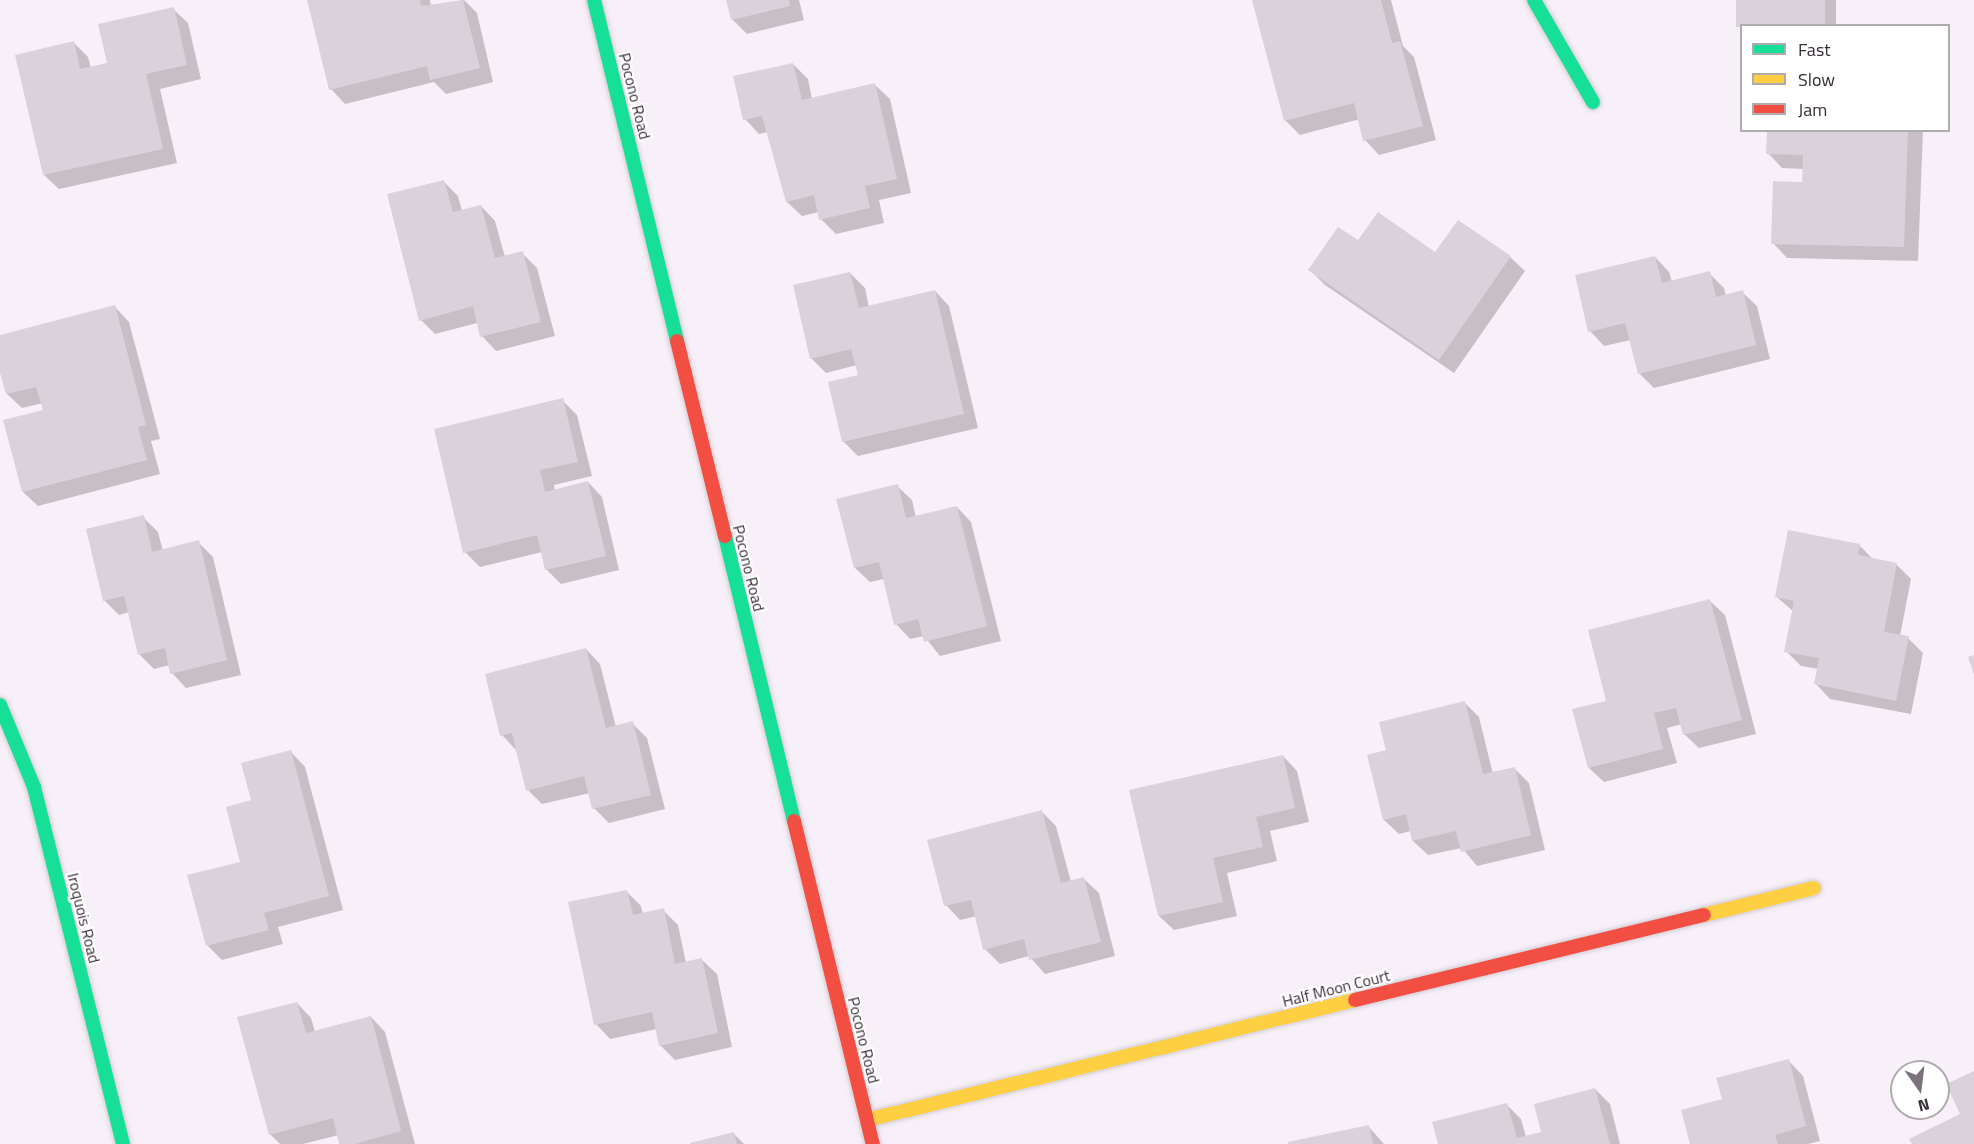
<!DOCTYPE html>
<html>
<head>
<meta charset="utf-8">
<style>
  body { margin:0 }
  #map { position:relative; width:1974px; height:1144px; overflow:hidden; background:#f8f0f8; font-family:"Titillium Web",sans-serif }
  div>[style] { position:absolute }
  [style*='--x'] { left:calc(var(--x)*1px); top:calc(var(--y)*1px); width:calc(var(--w)*1px); rotate:calc(var(--a)*1deg) }
  .shadow>* { inset:0; background:#0003; transform-origin:0 0 }
  .building>* { inset:0; background:#dad2db; transform-origin:0 0 }
  .roads { filter:drop-shadow(0 0 2px #d3cbd3) drop-shadow(0 0 2px #d3cbd3) }
  .fast>* { height:14px; margin:-7px; padding:0 7px; transform-origin:7px; border-radius:7px; background:#16e098 }
  .slow>* { height:14px; margin:-7px; padding:0 7px; transform-origin:7px; border-radius:7px; background:#ffcf43 }
  .jam>* { height:14px; margin:-7px; padding:0 7px; transform-origin:7px; border-radius:7px; background:#f24e42 }
  span { translate:-50% -50%; white-space:nowrap; text-align:center; line-height:1.15; -webkit-text-stroke:4.5px #fff; paint-order:stroke }
  .street-label { font-size:16px; color:#372e38 }
  .legend { position:absolute; left:1740px; top:24px; width:210px; height:108px; box-sizing:border-box; background:#fff; border:2px solid #afabaf; margin:0; padding:8px 10px; list-style:none; font-size:18px; color:#372e38 }
  .legend li { display:flex; align-items:center; gap:12px; height:30px }
  .legend b { width:30px; border:2px solid #afabaf }
  .north { position:absolute; left:1890px; top:1060px; width:60px; height:60px; box-sizing:border-box; background:#fff; border:2px solid #afabaf; border-radius:50%; rotate:166deg; font-size:16px; font-weight:700; line-height:24px; text-align:center; color:#372e38 }
  .north::after { content:''; display:block; margin:auto; width:21px; height:27px; background:#7b727b; clip-path:polygon(50% 0,100% 100%,50% 72%,0 100%) }
</style>
</head>
<body>
<div id="map">
  <div class="shadow">
    <i style="clip-path:polygon(309px 0,430px 0,431px 6px,464px 0,477px 13px,493px 82px,446px 94px,434px 82px,345px 104px,331px 89px)"></i>
    <i style="clip-path:polygon(728px 0,799px 0,804px 20px,747px 34px,732px 19px)"></i>
    <i style="clip-path:polygon(1254px 0,1391px 0,1403px 46px,1414px 57px,1436px 140px,1379px 155px,1365px 140px,1360px 119px,1300px 135px,1285px 120px)"></i>
    <i style="left:1738px;top:0;width:98px;height:27px"></i>
    <i style="clip-path:polygon(173px 9px,188px 23px,201px 79px,160px 89px,177px 163px,59px 189px,44px 175px,74px 43px,88px 57px,91px 68px,108px 64px)"></i>
    <i style="clip-path:polygon(793px 64px,808px 79px,812px 99px,875px 85px,890px 99px,911px 193px,879px 200px,884px 223px,836px 234px,821px 219px,819px 212px,802px 216px,787px 202px,768px 132px,759px 134px,745px 119px)"></i>
    <i style="clip-path:polygon(1769px 130px,1923px 130px,1918px 261px,1787px 258px,1773px 243px,1804px 184px,1804px 169px,1782px 168px,1768px 153px)"></i>
    <i style="clip-path:polygon(443px 181px,458px 196px,462px 211px,481px 206px,495px 221px,505px 257px,522px 253px,537px 268px,555px 336px,496px 351px,482px 336px,477px 323px,435px 334px,421px 320px)"></i>
    <i style="clip-path:polygon(1359px 242px,1436px 254px,1510px 257px,1525px 271px,1454px 373px,1325px 285px,1310px 270px)"></i>
    <i style="clip-path:polygon(1655px 257px,1669px 272px,1672px 282px,1709px 273px,1724px 288px,1726px 296px,1742px 292px,1757px 306px,1770px 359px,1654px 388px,1639px 373px,1631px 340px,1604px 346px,1590px 331px)"></i>
    <i style="clip-path:polygon(850px 273px,865px 288px,869px 307px,935px 291px,949px 306px,978px 428px,858px 456px,843px 441px,859px 376px,857px 365px,826px 373px,811px 358px)"></i>
    <i style="clip-path:polygon(115px 307px,129px 322px,160px 439px,151px 441px,160px 474px,38px 506px,23px 492px,45px 411px,43px 403px,22px 408px,7px 394px,0 368px,0 337px)"></i>
    <i style="clip-path:polygon(562px 400px,577px 415px,592px 476px,554px 485px,555px 491px,588px 482px,602px 497px,619px 570px,561px 584px,546px 569px,542px 552px,480px 567px,465px 552px)"></i>
    <i style="clip-path:polygon(897px 486px,912px 500px,916px 518px,957px 507px,971px 522px,1001px 641px,940px 656px,924px 636px,910px 639px,896px 624px,884px 579px,870px 582px,855px 568px)"></i>
    <i style="clip-path:polygon(143px 517px,158px 532px,163px 551px,198px 542px,213px 557px,241px 675px,186px 688px,172px 673px,170px 665px,154px 669px,139px 654px,129px 612px,119px 615px,104px 600px)"></i>
    <i style="clip-path:polygon(1859px 545px,1874px 560px,1897px 565px,1911px 579px,1900px 636px,1908px 638px,1923px 653px,1911px 714px,1830px 699px,1816px 684px,1819px 669px,1801px 666px,1786px 651px,1794px 612px,1777px 597px)"></i>
    <i style="clip-path:polygon(1710px 601px,1725px 615px,1756px 734px,1699px 748px,1684px 734px,1682px 724px,1667px 728px,1677px 763px,1604px 782px,1589px 768px,1608px 702px)"></i>
    <i style="clip-path:polygon(586px 649px,600px 664px,616px 727px,632px 723px,647px 738px,665px 809px,609px 823px,594px 808px,590px 793px,542px 804px,528px 790px,516px 750px,502px 735px)"></i>
    <i style="clip-path:polygon(1465px 703px,1479px 717px,1493px 774px,1514px 768px,1529px 783px,1545px 850px,1477px 866px,1462px 848px,1428px 855px,1413px 841px,1411px 831px,1399px 834px,1384px 820px,1388px 751px)"></i>
    <i style="clip-path:polygon(291px 752px,305px 767px,343px 910px,278px 927px,283px 944px,222px 960px,208px 946px,189px 876px,242px 863px,253px 801px)"></i>
    <i style="clip-path:polygon(1283px 756px,1297px 771px,1309px 822px,1270px 831px,1277px 861px,1227px 873px,1237px 916px,1174px 930px,1159px 916px,1131px 791px)"></i>
    <i style="clip-path:polygon(1042px 812px,1056px 826px,1071px 882px,1084px 879px,1099px 893px,1115px 956px,1045px 974px,1029px 956px,1000px 964px,985px 949px,977px 916px,960px 920px,946px 905px)"></i>
    <i style="clip-path:polygon(627px 892px,641px 906px,643px 915px,663px 910px,678px 925px,686px 963px,702px 960px,717px 974px,732px 1047px,675px 1060px,660px 1045px,657px 1029px,610px 1039px,596px 1024px)"></i>
    <i style="clip-path:polygon(297px 1003px,311px 1018px,315px 1032px,371px 1017px,385px 1032px,415px 1144px,341px 1144px,339px 1135px,303px 1144px,280px 1144px,270px 1134px)"></i>
    <i style="clip-path:polygon(1789px 1061px,1803px 1076px,1820px 1141px,1808px 1144px,1692px 1144px,1724px 1100px)"></i>
    <i style="clip-path:polygon(1595px 1089px,1610px 1104px,1620px 1144px,1439px 1144px,1507px 1105px,1521px 1119px,1526px 1137px,1543px 1133px)"></i>
    <i style="clip-path:polygon(1369px 1127px,1384px 1144px,1289px 1144px)"></i>
    <i style="clip-path:polygon(733px 1133px,744px 1144px,693px 1144px)"></i>
  </div>
  <div class="building">
    <i style="clip-path:polygon(307px 0,420px 0,421px 6px,463px 0,480px 68px,430px 80px,427px 66px,329px 90px)"></i>
    <i style="clip-path:polygon(726px 0,789px 0,790px 6px,731px 20px)"></i>
    <i style="clip-path:polygon(1252px 0,1381px 0,1392px 43px,1400px 41px,1423px 126px,1363px 141px,1354px 103px,1284px 121px)"></i>
    <i style="left:1736px;top:0;width:89px;height:27px"></i>
    <i style="clip-path:polygon(174px 7px,187px 65px,146px 74px,163px 149px,43px 175px,15px 55px,74px 41px,80px 69px,107px 63px,98px 24px)"></i>
    <i style="clip-path:polygon(793px 63px,802px 100px,875px 83px,897px 179px,865px 186px,870px 208px,819px 220px,814px 195px,786px 202px,762px 116px,743px 120px,733px 76px)"></i>
    <i style="clip-path:polygon(1767px 130px,1908px 130px,1904px 247px,1771px 244px,1773px 181px,1802px 182px,1803px 155px,1766px 154px)"></i>
    <i style="clip-path:polygon(444px 180px,453px 212px,481px 205px,495px 258px,523px 251px,541px 322px,480px 337px,473px 306px,419px 321px,387px 194px)"></i>
    <i style="clip-path:polygon(1378px 212px,1435px 252px,1458px 220px,1511px 256px,1439px 360px,1308px 270px,1338px 227px,1358px 240px)"></i>
    <i style="clip-path:polygon(1655px 256px,1662px 283px,1710px 271px,1716px 297px,1743px 290px,1756px 345px,1638px 374px,1625px 323px,1588px 332px,1575px 275px)"></i>
    <i style="clip-path:polygon(850px 272px,859px 308px,935px 290px,964px 414px,842px 442px,828px 382px,858px 375px,851px 349px,810px 359px,793px 285px)"></i>
    <i style="clip-path:polygon(115px 305px,146px 425px,138px 427px,147px 460px,22px 492px,3px 420px,43px 410px,36px 387px,6px 394px,0 373px,0 335px)"></i>
    <i style="clip-path:polygon(563px 398px,578px 462px,540px 470px,545px 492px,588px 481px,606px 556px,545px 570px,537px 535px,463px 553px,434px 429px)"></i>
    <i style="clip-path:polygon(898px 484px,906px 518px,957px 506px,987px 626px,924px 642px,918px 619px,894px 625px,879px 562px,854px 568px,836px 499px)"></i>
    <i style="clip-path:polygon(144px 515px,152px 552px,199px 540px,227px 660px,170px 674px,165px 648px,138px 655px,124px 596px,103px 601px,86px 529px)"></i>
    <i style="clip-path:polygon(1788px 530px,1860px 544px,1858px 555px,1897px 563px,1884px 632px,1909px 636px,1896px 701px,1814px 684px,1819px 658px,1784px 652px,1794px 601px,1775px 597px)"></i>
    <i style="clip-path:polygon(1710px 599px,1742px 720px,1683px 735px,1676px 708px,1654px 713px,1663px 749px,1588px 768px,1572px 709px,1606px 701px,1588px 630px)"></i>
    <i style="clip-path:polygon(586px 648px,606px 728px,633px 721px,651px 795px,592px 809px,584px 776px,526px 791px,512px 733px,500px 736px,485px 674px)"></i>
    <i style="clip-path:polygon(1974px 655px,1974px 675px,1968px 657px)"></i>
    <i style="clip-path:polygon(1465px 701px,1483px 774px,1515px 767px,1531px 835px,1461px 852px,1456px 831px,1412px 841px,1406px 814px,1383px 820px,1367px 755px,1386px 750px,1379px 722px)"></i>
    <i style="clip-path:polygon(291px 750px,329px 896px,264px 913px,269px 930px,206px 946px,187px 875px,240px 862px,226px 807px,251px 800px,241px 763px)"></i>
    <i style="clip-path:polygon(1283px 755px,1295px 808px,1256px 817px,1263px 847px,1213px 858px,1223px 902px,1158px 916px,1129px 790px)"></i>
    <i style="clip-path:polygon(1042px 810px,1061px 883px,1084px 877px,1101px 942px,1029px 960px,1024px 939px,983px 950px,971px 900px,944px 906px,927px 840px)"></i>
    <i style="clip-path:polygon(627px 890px,633px 915px,664px 908px,675px 964px,702px 958px,718px 1033px,659px 1046px,652px 1012px,594px 1025px,568px 902px)"></i>
    <i style="clip-path:polygon(297px 1002px,306px 1033px,371px 1016px,401px 1131px,355px 1144px,339px 1144px,333px 1118px,269px 1135px,237px 1017px)"></i>
    <i style="clip-path:polygon(1789px 1059px,1806px 1126px,1775px 1135px,1778px 1144px,1690px 1144px,1681px 1110px,1722px 1099px,1716px 1078px)"></i>
    <i style="clip-path:polygon(1974px 1071px,1974px 1144px,1912px 1144px,1909px 1139px,1960px 1114px,1946px 1084px)"></i>
    <i style="clip-path:polygon(1595px 1088px,1610px 1144px,1438px 1144px,1432px 1122px,1507px 1103px,1517px 1138px,1541px 1132px,1534px 1104px)"></i>
    <i style="clip-path:polygon(1369px 1125px,1373px 1144px,1288px 1144px,1288px 1142px)"></i>
    <i style="clip-path:polygon(734px 1132px,737px 1144px,690px 1144px,690px 1143px)"></i>
  </div>
  <div class="roads">
    <div class="fast">
      <i style="--x:594;--y:0;--w:351;--a:76.3"></i>
      <i style="--x:1534;--y:0;--w:118;--a:60"></i>
      <i style="--x:725;--y:536;--w:293;--a:76.4"></i>
      <i style="--x:0;--y:705;--w:89;--a:67.5"></i>
      <i style="--x:34;--y:787;--w:368;--a:76"></i>
    </div>
    <div class="slow">
      <i style="--x:1704;--y:915;--w:113;--a:-13.8"></i>
      <i style="--x:867;--y:1120;--w:503;--a:-13.82"></i>
    </div>
    <div class="jam">
      <i style="--x:677;--y:341;--w:201;--a:76.2"></i>
      <i style="--x:794;--y:821;--w:333;--a:76.3"></i>
      <i style="--x:1355;--y:1000;--w:359;--a:-13.7"></i>
    </div>
  </div>
  <div class="street-label">
    <span style="left:635px;top:96px;rotate:76deg">Pocono Road</span>
    <span style="left:749px;top:568px;rotate:76deg">Pocono Road</span>
    <span style="left:84px;top:918px;rotate:76deg">Iroquois Road</span>
    <span style="left:1336px;top:988px;rotate:-14deg">Half Moon Court</span>
    <span style="left:864px;top:1040px;rotate:76deg">Pocono Road</span>
  </div>
  <ul class="legend">
  <li><b style="height:8px;background:#16e098"></b>Fast</li>
  <li><b style="height:8px;background:#ffcf43"></b>Slow</li>
  <li><b style="height:8px;background:#f24e42"></b>Jam</li>
  </ul>
  <div class="north">N</div>
</div>
</body>
</html>
